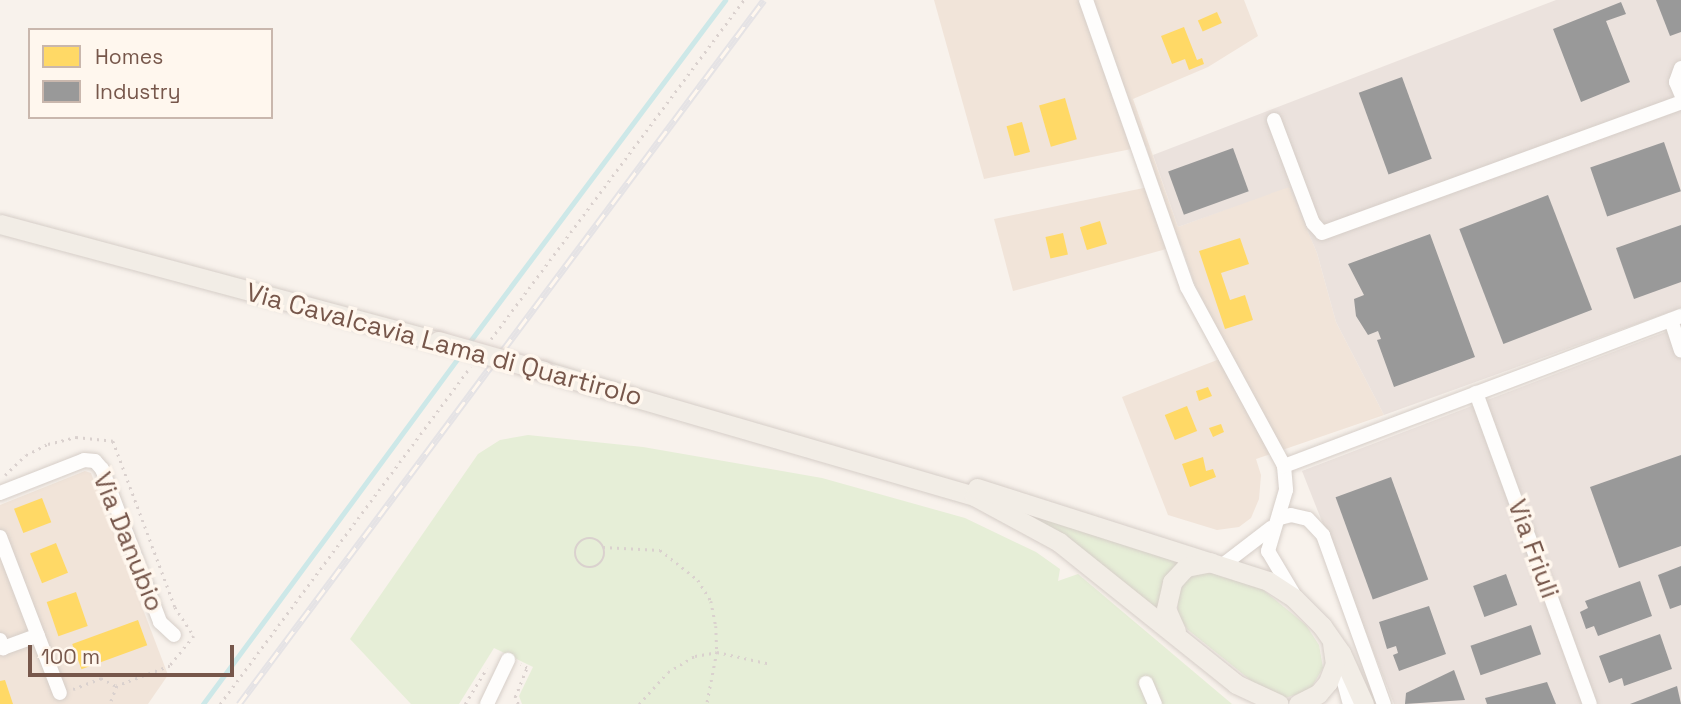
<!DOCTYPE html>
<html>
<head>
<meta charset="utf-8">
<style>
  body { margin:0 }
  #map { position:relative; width:1681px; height:704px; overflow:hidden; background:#f8f2ec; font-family:"Space Grotesk",sans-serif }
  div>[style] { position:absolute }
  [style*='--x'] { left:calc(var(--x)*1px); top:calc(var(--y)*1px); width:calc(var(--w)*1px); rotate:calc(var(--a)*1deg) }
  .residential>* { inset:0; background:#f1e4d9 }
  .industrial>* { inset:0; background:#ebe2dd }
  .green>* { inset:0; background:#e6eed7 }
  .homes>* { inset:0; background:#ffd966; transform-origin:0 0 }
  .industry>* { inset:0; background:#999; transform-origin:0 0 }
  .stream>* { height:4.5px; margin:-2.25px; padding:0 2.25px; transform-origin:2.25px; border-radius:2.25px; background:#cde8e8 }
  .path>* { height:2.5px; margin-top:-1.25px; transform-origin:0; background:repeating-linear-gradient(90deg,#dad1ce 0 2px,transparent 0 7px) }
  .path>.ring { margin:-1.25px; padding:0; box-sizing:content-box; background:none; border:2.5px solid #dad1ce; border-radius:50% }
  .roads { filter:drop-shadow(0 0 2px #d6cec8) drop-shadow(0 0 2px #d6cec8) }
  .minor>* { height:14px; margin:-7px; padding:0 7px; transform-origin:7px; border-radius:7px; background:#fefdfc }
  .major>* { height:19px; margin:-9.5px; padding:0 9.5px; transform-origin:9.5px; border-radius:9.5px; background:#f2ede6 }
  .rail>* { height:7px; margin-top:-3.5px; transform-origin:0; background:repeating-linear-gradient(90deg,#fff7ee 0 13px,#e5e3e5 0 26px); box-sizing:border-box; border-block:2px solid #e5e3e5 }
  .bridges { filter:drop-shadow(0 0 2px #d9cfca) drop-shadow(0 0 2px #d9cfca) }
  .major-bridge>* { height:19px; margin:-9.5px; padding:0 9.5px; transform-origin:9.5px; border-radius:9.5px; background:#f2ede6 }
  span { translate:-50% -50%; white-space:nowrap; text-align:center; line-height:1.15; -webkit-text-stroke:7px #fff7ee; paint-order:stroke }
  .street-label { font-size:26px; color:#77574b }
  .legend { position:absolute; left:28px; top:28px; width:245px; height:91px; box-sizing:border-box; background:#fff7ee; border:2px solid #c9b7ad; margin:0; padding:9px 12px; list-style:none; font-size:21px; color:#77574b }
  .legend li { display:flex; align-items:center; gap:14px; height:35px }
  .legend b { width:35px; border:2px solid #c9b7ad }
  .scale { position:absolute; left:28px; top:645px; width:206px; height:32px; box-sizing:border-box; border:4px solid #77574b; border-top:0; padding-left:9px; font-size:21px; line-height:24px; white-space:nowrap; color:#77574b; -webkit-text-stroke:5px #fff7ee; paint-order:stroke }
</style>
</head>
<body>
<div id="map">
  <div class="residential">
    <i style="clip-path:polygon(934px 0,1244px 0,1258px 36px,1208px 67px,1133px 99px,1178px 227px,1289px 186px,1317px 253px,1336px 322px,1384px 415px,1256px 459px,1261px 475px,1259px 499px,1251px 518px,1239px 527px,1217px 530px,1168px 515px,1122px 397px,1230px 355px,1194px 283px,1181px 245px,1013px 291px,994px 219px,1158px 185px,1146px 146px,984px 179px)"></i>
    <i style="clip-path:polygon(85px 471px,91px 473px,168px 675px,148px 704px,0 704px,0 505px)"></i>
  </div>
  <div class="industrial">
    <i style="clip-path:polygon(1556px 0,1681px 0,1681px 308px,1384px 415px,1336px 322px,1317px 253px,1289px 187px,1178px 227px,1153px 155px)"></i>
    <i style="clip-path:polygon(1681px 326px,1681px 704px,1394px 704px,1302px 471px)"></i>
  </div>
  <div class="green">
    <i style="clip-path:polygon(528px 435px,643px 447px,822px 478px,965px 518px,1036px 552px,1060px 569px,1058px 581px,1078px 574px,1232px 704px,522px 704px,519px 696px,533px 667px,494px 648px,459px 704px,411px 704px,350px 639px,478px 454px,500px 440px)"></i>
    <i style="clip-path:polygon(1015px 505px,1183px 559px,1162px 583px,1160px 613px)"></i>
    <i style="clip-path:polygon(1207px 571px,1262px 589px,1306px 625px,1319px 645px,1323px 668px,1310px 690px,1285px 698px,1264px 691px,1187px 629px,1178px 614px,1178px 594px,1188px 578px)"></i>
  </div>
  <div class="homes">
    <i style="left:1217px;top:12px;width:12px;height:21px;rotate:66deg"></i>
    <i style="clip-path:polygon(1184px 27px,1197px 60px,1202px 58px,1204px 64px,1189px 70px,1185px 59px,1172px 64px,1161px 36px)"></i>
    <i style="left:1065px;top:98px;width:43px;height:27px;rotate:74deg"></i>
    <i style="left:1022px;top:122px;width:31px;height:16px;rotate:75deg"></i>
    <i style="left:1100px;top:221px;width:24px;height:21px;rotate:73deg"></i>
    <i style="left:1063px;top:233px;width:22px;height:18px;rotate:77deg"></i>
    <i style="clip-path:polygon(1240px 238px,1249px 264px,1221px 273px,1230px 300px,1245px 295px,1253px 320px,1225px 329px,1199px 251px)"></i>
    <i style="clip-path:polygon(1208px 387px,1212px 396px,1199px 401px,1196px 391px)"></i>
    <i style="left:1187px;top:406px;width:27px;height:24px;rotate:68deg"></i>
    <i style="clip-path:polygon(1221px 424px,1224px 432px,1213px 437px,1209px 428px)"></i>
    <i style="clip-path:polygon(1203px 457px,1206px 471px,1213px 469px,1216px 477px,1190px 487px,1182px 464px)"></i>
    <i style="left:42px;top:498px;width:26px;height:30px;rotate:69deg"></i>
    <i style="left:56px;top:543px;width:32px;height:28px;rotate:68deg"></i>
    <i style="left:76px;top:592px;width:36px;height:31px;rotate:71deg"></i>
    <i style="left:138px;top:620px;width:27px;height:70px;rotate:70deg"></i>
    <i style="clip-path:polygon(5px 680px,13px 704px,0 704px,0 681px)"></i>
  </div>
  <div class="industry">
    <i style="clip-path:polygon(1656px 0,1681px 0,1681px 32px,1670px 36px)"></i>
    <i style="clip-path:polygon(1621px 2px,1626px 14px,1606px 21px,1630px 82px,1581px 102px,1553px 29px)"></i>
    <i style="left:1402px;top:77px;width:87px;height:46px;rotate:70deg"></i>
    <i style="left:1664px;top:142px;width:52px;height:78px;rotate:71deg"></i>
    <i style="left:1233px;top:148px;width:46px;height:69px;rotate:70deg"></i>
    <i style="left:1548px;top:195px;width:123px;height:95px;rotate:69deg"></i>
    <i style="clip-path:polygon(1681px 225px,1681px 282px,1634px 299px,1616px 248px)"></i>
    <i style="clip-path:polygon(1430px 234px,1475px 357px,1394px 387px,1377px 340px,1381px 339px,1378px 331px,1368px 335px,1356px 316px,1354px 299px,1364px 295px,1348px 264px)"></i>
    <i style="clip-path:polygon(1681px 455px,1681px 546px,1619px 568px,1590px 487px)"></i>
    <i style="left:1391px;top:477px;width:109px;height:59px;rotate:70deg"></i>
    <i style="clip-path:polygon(1681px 566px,1681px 605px,1670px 609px,1658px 575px)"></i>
    <i style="left:1506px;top:574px;width:33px;height:35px;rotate:70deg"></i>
    <i style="clip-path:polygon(1640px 581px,1652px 616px,1598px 636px,1594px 626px,1586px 629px,1580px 612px,1588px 608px,1585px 601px)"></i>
    <i style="clip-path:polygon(1429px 606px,1446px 654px,1399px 671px,1393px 655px,1398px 653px,1396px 646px,1387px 649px,1379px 622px)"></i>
    <i style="left:1531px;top:625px;width:31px;height:64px;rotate:71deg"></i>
    <i style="clip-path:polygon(1660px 634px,1672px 669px,1624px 686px,1622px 678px,1609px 683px,1599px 656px)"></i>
    <i style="clip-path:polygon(1454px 670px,1465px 700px,1405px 704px,1406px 693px)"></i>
    <i style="clip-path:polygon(1547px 682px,1556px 704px,1487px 704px,1485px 698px)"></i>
    <i style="clip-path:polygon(1677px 686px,1681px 704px,1630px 704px)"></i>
  </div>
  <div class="stream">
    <i style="--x:468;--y:344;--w:429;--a:-53.2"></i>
    <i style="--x:203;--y:704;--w:435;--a:-53.6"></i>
  </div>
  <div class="path">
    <i style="--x:491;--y:339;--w:423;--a:-53.3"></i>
    <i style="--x:5;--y:475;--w:29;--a:-44"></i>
    <i style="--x:26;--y:455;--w:25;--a:-27"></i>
    <i style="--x:48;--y:444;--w:29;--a:-14"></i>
    <i style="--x:76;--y:437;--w:37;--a:6"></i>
    <i style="--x:113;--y:441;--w:177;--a:69.5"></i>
    <i style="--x:175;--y:607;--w:35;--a:57"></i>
    <i style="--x:194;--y:636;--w:38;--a:129"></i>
    <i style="--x:170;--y:666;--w:57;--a:159.3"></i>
    <i style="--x:117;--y:686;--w:19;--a:111"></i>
    <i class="ring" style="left:575px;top:538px;width:27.5px;height:27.5px"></i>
    <i style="--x:603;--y:547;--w:57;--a:3"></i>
    <i style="--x:660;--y:550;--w:48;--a:38.3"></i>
    <i style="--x:698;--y:580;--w:25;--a:58"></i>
    <i style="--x:711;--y:601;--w:25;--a:79"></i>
    <i style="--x:716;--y:626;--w:26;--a:88"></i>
    <i style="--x:717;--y:652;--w:53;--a:100.9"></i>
    <i style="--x:73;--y:689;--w:30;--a:-21"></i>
    <i style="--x:101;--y:678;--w:17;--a:28"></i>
    <i style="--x:220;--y:704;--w:420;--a:-53.4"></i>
    <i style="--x:465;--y:704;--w:42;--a:-58.6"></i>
    <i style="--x:518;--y:704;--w:8;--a:-113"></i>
    <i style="--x:515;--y:697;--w:31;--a:-68"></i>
    <i style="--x:527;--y:668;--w:7;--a:-153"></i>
    <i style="--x:639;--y:704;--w:43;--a:-47.8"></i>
    <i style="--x:668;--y:672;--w:31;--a:-31"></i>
    <i style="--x:695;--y:656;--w:22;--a:-10"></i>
    <i style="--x:717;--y:652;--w:55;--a:12.5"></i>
  </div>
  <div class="roads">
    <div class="minor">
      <i style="--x:1086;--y:0;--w:304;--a:70.6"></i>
      <i style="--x:1187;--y:287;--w:204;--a:61.5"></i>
      <i style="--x:1284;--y:466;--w:24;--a:85"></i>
      <i style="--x:1286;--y:490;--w:64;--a:106.4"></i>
      <i style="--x:1268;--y:551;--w:49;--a:59.2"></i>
      <i style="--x:1681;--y:68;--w:15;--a:110"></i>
      <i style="--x:1676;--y:82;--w:13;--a:67"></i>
      <i style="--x:1274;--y:120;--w:110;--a:69.3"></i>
      <i style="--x:1313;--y:223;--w:13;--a:48"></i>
      <i style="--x:1322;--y:233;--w:382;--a:-20"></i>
      <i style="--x:1671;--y:320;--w:32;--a:72"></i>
      <i style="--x:1476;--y:393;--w:331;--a:69.9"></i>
      <i style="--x:1284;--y:466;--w:424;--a:-20.7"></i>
      <i style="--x:0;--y:493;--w:90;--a:-21.4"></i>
      <i style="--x:84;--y:460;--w:11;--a:5"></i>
      <i style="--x:95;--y:461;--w:11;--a:49"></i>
      <i style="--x:102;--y:469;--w:164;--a:69.2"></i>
      <i style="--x:160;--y:622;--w:19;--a:43"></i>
      <i style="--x:1280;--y:518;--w:11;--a:-15"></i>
      <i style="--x:1291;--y:515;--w:17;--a:13"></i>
      <i style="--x:1308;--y:519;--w:22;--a:47"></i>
      <i style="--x:1323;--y:535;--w:180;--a:70.2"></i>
      <i style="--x:0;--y:537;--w:167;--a:69"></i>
      <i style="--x:1224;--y:564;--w:59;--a:-37.5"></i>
      <i style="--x:0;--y:640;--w:9;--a:69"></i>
      <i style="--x:3;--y:648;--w:37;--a:-20"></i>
      <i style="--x:1341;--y:671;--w:34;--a:75"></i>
      <i style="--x:1146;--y:683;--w:23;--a:67"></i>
      <i style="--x:487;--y:704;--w:49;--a:-64.5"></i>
    </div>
    <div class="major">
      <i style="--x:0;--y:224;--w:453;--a:15"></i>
      <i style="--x:544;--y:371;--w:448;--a:16.2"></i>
      <i style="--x:974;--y:496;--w:97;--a:28.4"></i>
      <i style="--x:1059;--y:542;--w:227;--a:38.7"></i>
      <i style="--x:1236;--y:684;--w:47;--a:24.9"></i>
      <i style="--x:977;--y:488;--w:305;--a:17.7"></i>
      <i style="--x:1268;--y:581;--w:31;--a:33"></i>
      <i style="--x:1294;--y:598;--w:40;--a:45"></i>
      <i style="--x:1322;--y:626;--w:33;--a:55"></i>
      <i style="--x:1341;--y:653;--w:56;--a:65.7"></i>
      <i style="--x:1176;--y:631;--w:24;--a:-114"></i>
      <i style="--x:1166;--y:609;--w:28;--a:-77"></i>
      <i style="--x:1172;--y:582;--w:21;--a:-47"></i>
      <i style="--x:1186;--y:567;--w:25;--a:-11"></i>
      <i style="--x:1298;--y:704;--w:22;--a:-27"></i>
      <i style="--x:1318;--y:694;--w:16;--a:-50"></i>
      <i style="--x:1328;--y:682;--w:19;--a:-69"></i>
      <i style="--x:1335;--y:664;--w:21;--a:-98"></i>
    </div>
  </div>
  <div class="rail">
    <i style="--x:239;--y:704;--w:878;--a:-53.29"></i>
  </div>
  <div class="bridges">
    <div class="major-bridge">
      <i style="--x:438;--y:341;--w:110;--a:15.8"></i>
    </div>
  </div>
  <div class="street-label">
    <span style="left:444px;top:345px;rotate:15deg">Via Cavalcavia Lama di Quartirolo</span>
    <span style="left:128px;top:542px;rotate:68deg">Via Danubio</span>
    <span style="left:1533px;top:549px;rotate:70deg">Via Friuli</span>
  </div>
  <ul class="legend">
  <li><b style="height:19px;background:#ffd966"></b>Homes</li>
  <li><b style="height:19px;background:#999"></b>Industry</li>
  </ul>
  <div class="scale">100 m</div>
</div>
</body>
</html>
